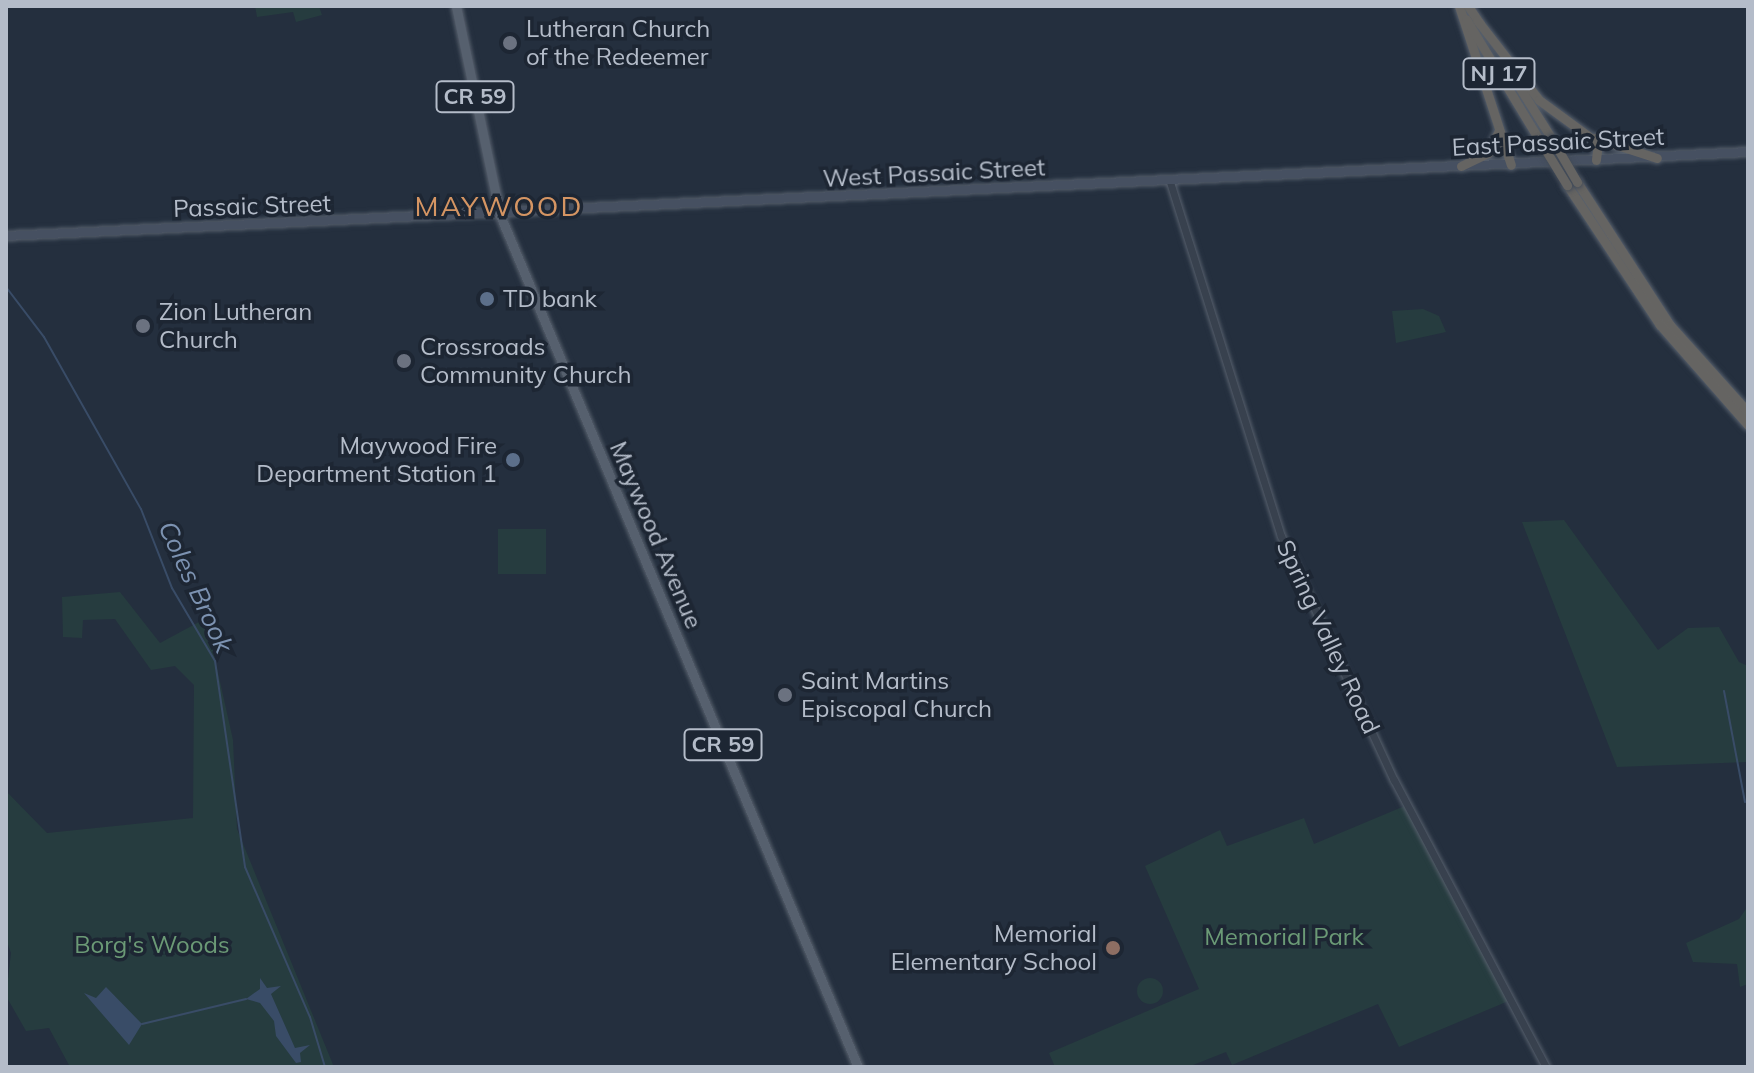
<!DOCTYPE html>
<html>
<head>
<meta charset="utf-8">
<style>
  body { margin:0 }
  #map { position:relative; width:1754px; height:1073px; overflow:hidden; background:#242f3e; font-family:Mulish,sans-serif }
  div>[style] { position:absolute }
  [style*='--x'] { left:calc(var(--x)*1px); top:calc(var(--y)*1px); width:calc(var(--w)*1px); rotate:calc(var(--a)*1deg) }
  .green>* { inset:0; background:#263c3f; transform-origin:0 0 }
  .round { border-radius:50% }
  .water>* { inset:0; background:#394c67 }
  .stream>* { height:2px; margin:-1px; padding:0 1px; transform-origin:1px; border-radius:1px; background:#394c67 }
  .roads { filter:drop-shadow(0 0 2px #565f6c) drop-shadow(0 0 2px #565f6c) }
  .tertiary>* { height:7px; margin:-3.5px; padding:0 3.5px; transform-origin:3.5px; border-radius:3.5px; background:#38414e }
  .secondary>* { height:8px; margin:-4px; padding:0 4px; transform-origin:4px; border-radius:4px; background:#465061 }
  .primary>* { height:9px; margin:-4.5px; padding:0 4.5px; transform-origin:4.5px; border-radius:4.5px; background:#56606e }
  .trunk>* { height:9px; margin:-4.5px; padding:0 4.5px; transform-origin:4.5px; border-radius:4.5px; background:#656462 }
  .bridges { filter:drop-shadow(0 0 2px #434c59) drop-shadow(0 0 2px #434c59) }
  .trunk-bridge>* { height:9px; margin:-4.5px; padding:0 4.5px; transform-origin:4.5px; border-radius:4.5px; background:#656462 }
  .dots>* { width:22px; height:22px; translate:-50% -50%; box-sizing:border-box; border:4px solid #1d2633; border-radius:50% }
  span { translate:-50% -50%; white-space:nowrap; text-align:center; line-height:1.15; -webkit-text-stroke:7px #1d2633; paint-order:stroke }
  .shield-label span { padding:2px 6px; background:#1d2633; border:2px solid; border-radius:6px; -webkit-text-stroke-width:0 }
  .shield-label { font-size:22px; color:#b4bcc9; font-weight:700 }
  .poi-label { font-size:24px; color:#b4bcc9 }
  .left { translate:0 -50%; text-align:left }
  .right { translate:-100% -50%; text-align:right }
  .street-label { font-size:24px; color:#b4bcc9 }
  .park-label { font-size:24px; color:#6b9a76 }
  .water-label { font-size:26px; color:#7c92b1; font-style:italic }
  .quarter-label { font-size:28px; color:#d59563; letter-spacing:2px }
  .frame { position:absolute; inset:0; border:8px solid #b4bcc9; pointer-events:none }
</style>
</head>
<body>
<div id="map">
  <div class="green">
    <i style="clip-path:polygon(255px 6px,319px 6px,322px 15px,296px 22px,293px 12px,257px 17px)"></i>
    <i style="clip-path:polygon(1423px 309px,1439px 316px,1446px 332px,1396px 343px,1392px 311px)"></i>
    <i style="clip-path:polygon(1564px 520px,1658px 650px,1688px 628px,1719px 627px,1739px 662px,1748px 666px,1748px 762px,1617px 767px,1522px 522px)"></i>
    <i style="left:546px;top:529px;width:45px;height:48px;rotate:90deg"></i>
    <i style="clip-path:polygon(120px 592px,160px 643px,199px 622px,209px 632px,233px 740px,237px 829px,334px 1067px,70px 1067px,49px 1028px,26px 1031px,6px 996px,11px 953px,6px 939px,6px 791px,47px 833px,193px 818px,194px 685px,175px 666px,151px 670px,115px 619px,83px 620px,82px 638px,63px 637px,62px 597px)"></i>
    <i style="clip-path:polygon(1407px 805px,1511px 1000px,1399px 1047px,1378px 1004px,1232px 1065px,1226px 1052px,1188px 1067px,1055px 1067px,1049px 1053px,1199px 989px,1145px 866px,1220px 830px,1227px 846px,1304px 818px,1314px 844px)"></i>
    <i style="clip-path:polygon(1748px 906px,1748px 984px,1740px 987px,1737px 964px,1693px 962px,1686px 943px,1739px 919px)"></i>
    <i class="round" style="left:1137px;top:978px;width:26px;height:26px"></i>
  </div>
  <div class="water">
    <i style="clip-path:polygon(260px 978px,267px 988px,281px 986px,271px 994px,295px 1048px,310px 1045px,300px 1053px,301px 1062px,296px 1063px,276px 1036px,274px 1021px,260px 1003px,246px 999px,260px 989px)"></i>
    <i style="clip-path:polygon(106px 987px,142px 1024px,129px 1045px,84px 993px,96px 998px)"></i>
  </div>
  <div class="stream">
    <i style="--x:6;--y:287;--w:63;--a:52.8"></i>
    <i style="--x:44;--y:337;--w:197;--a:60.6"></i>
    <i style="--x:141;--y:509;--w:85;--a:68.6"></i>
    <i style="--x:172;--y:588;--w:85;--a:59.5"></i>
    <i style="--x:215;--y:661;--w:208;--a:81.7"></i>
    <i style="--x:245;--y:867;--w:163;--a:66.6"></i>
    <i style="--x:310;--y:1017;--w:52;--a:73.3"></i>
    <i style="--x:1724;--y:691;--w:113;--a:79.3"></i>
    <i style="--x:142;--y:1024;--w:107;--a:-13.5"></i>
  </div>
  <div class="roads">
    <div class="tertiary">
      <i style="--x:1170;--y:182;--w:371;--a:72.6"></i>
      <i style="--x:1281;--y:536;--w:269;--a:65.2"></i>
      <i style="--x:1394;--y:780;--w:325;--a:62.1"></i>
    </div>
    <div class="secondary">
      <i style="--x:6;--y:236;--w:1744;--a:-2.76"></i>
    </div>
    <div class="primary">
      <i style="--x:456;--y:6;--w:214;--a:78.1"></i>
      <i style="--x:500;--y:215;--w:924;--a:67.21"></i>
    </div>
    <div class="trunk">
      <i style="--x:1459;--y:6;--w:167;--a:71.9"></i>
      <i style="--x:1468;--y:6;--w:22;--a:56"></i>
      <i style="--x:1466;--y:19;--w:143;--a:58.8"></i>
      <i style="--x:1477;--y:20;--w:101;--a:52.2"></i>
      <i style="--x:1539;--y:100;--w:73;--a:36.1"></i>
      <i style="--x:1598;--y:143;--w:17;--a:97"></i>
      <i style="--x:1511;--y:74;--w:77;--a:57.8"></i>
      <i style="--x:1595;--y:138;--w:65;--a:17.9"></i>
      <i style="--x:1461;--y:166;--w:30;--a:-26"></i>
      <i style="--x:1488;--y:153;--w:25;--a:-64"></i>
      <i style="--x:1577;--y:182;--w:171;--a:57"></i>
      <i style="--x:1670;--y:325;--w:117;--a:48.1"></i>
      <i style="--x:1567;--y:185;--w:168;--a:56.4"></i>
      <i style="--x:1660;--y:325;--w:133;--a:48.7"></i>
    </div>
  </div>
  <div class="bridges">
    <div class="trunk-bridge">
      <i style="--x:1552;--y:139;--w:50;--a:59.8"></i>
      <i style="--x:1540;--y:141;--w:52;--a:58.5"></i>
    </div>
  </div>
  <div class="dots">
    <i style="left:510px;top:43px;background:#6b7280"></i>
    <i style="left:487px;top:299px;background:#5c6f8a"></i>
    <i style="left:143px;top:326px;background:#6b7280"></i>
    <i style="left:404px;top:361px;background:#6b7280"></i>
    <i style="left:513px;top:460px;background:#5c6f8a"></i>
    <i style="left:785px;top:695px;background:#6b7280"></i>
    <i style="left:1113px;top:948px;background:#8d6e63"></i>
  </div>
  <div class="shield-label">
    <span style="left:1499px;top:74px">NJ 17</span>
    <span style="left:475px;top:97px">CR 59</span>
    <span style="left:723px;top:745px">CR 59</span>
  </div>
  <div class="poi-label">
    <span class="left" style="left:526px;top:43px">Lutheran Church<br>of the Redeemer</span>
    <span class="left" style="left:503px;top:299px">TD bank</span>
    <span class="left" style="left:159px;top:326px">Zion Lutheran<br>Church</span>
    <span class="left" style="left:420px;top:361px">Crossroads<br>Community Church</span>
    <span class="right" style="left:497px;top:460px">Maywood Fire<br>Department Station 1</span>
    <span class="left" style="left:801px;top:695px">Saint Martins<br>Episcopal Church</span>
    <span class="right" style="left:1097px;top:948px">Memorial<br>Elementary School</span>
  </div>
  <div class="street-label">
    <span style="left:1558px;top:142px;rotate:-3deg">East Passaic Street</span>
    <span style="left:934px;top:173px;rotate:-3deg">West Passaic Street</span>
    <span style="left:252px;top:206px;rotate:-2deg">Passaic Street</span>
    <span style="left:656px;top:535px;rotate:67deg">Maywood Avenue</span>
    <span style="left:1328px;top:637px;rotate:65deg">Spring Valley Road</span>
  </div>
  <div class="park-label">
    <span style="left:1284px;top:937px">Memorial Park</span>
    <span style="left:152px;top:945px">Borg's Woods</span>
  </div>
  <div class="water-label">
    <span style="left:196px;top:587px;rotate:65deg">Coles Brook</span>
  </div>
  <div class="quarter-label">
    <span style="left:499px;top:206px">MAYWOOD</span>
  </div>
  <div class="frame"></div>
</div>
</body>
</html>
